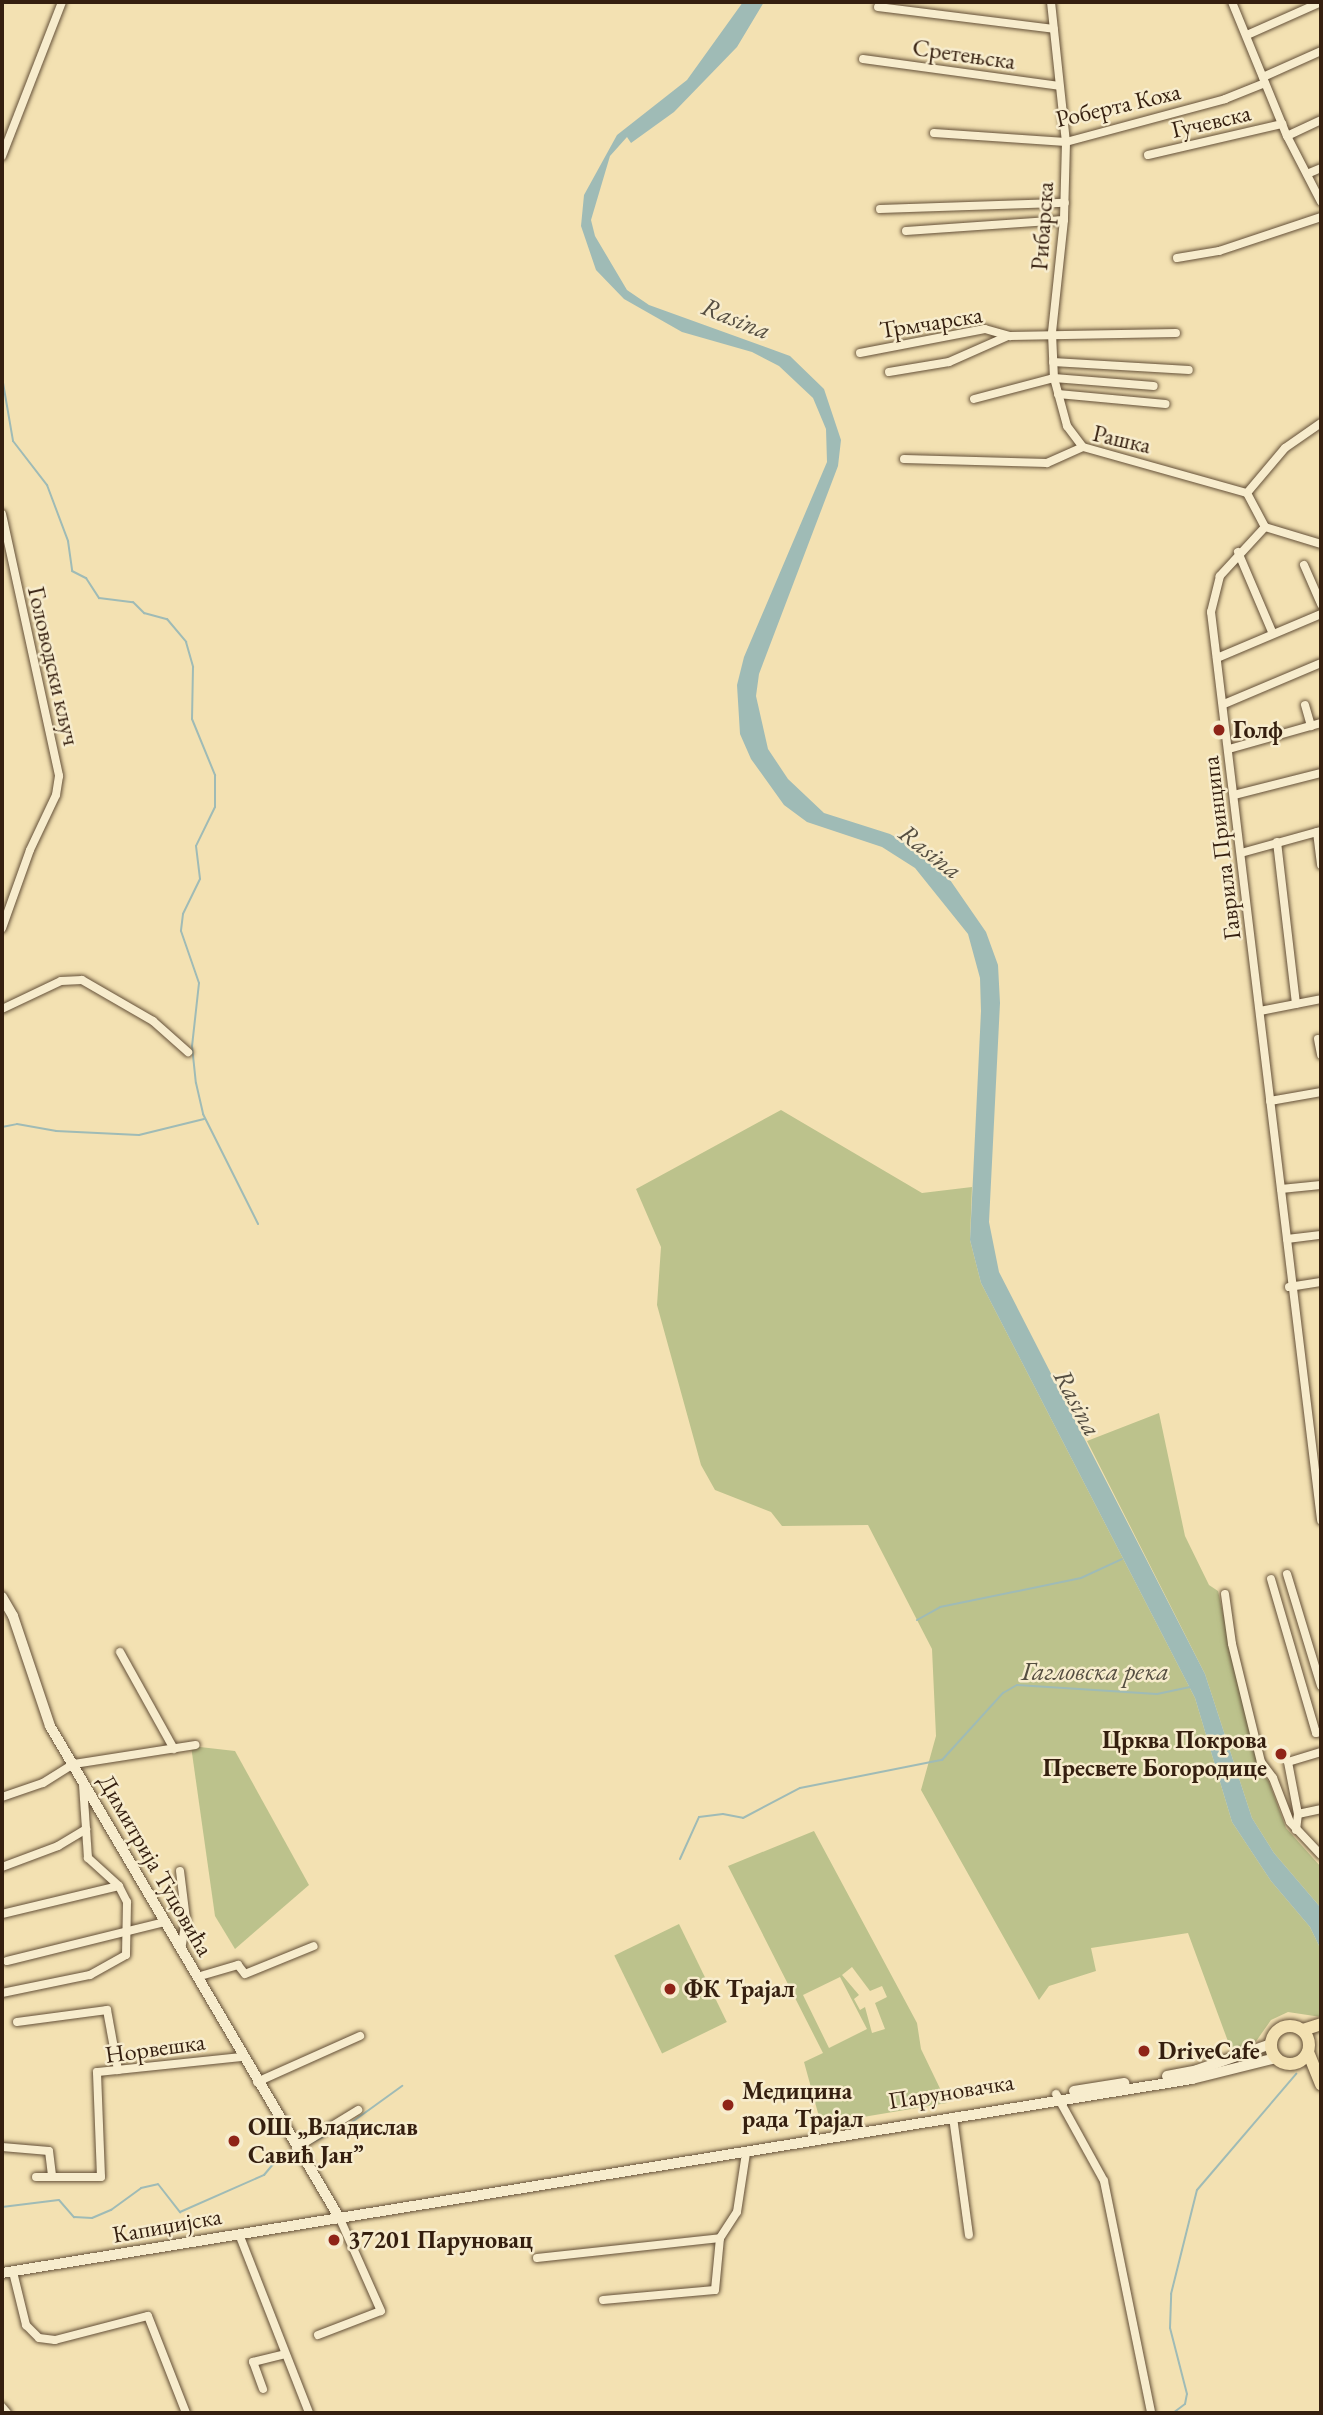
<!DOCTYPE html>
<html>
<head>
<meta charset="utf-8">
<style>
  body { margin:0 }
  #map { position:relative; width:1323px; height:2415px; overflow:hidden; background:#f3e1b2; font-family:"EB Garamond",serif }
  div>[style] { position:absolute }
  [style*='--x'] { left:calc(var(--x)*1px); top:calc(var(--y)*1px); width:calc(var(--w)*1px); rotate:calc(var(--a)*1deg) }
  .green>* { inset:0; background:#bcc28c; transform-origin:0 0 }
  .water>* { inset:0; background:#9fbbb6 }
  .stream>* { height:2px; margin:-1px; padding:0 1px; transform-origin:1px; border-radius:1px; background:#9fbbb6 }
  .roads { filter:drop-shadow(0 0 2px #645038) drop-shadow(0 0 2px #645038) }
  .minor>* { height:8px; margin:-4px; padding:0 4px; transform-origin:4px; border-radius:4px; background:#f7eccd }
  .tertiary>* { height:10px; margin:-5px; padding:0 5px; transform-origin:5px; border-radius:5px; background:#f7eccd }
  .secondary>* { height:10px; margin:-5px; padding:0 5px; transform-origin:5px; border-radius:5px; background:#f7eccd }
  .primary>* { height:12px; margin:-6px; padding:0 6px; transform-origin:6px; border-radius:6px; background:#f3e1b2 }
  .primary>.ring { margin:-6px; padding:0; box-sizing:content-box; background:none; border:12px solid #f3e1b2; border-radius:50% }
  .dots>* { width:19px; height:19px; translate:-50% -50%; box-sizing:border-box; border:4px solid #f7eccd; border-radius:50% }
  span { translate:-50% -50%; white-space:nowrap; text-align:center; line-height:1.15; -webkit-text-stroke:5px #f7eccd; paint-order:stroke }
  .street-label { font-size:24px; color:#351f0f }
  .poi-label { font-size:24px; color:#351f0f; font-weight:700 }
  .left { translate:0 -50%; text-align:left }
  .right { translate:-100% -50%; text-align:right }
  .water-label { font-size:26px; color:#554e41; font-style:italic }
  .frame { position:absolute; inset:0; border:4px solid #351f0f; pointer-events:none }
</style>
</head>
<body>
<div id="map">
  <div class="green">
    <i style="clip-path:polygon(781px 1110px,922px 1193px,972px 1187px,970px 1240px,981px 1283px,1195px 1698px,1232px 1822px,1271px 1881px,1310px 1927px,1321px 1950px,1321px 2017px,1288px 2012px,1271px 2020px,1252px 2047px,1233px 2055px,1188px 1933px,1091px 1948px,1096px 1971px,1049px 1986px,1039px 2000px,921px 1790px,936px 1736px,932px 1649px,868px 1525px,782px 1526px,771px 1512px,715px 1490px,701px 1465px,657px 1305px,661px 1247px,636px 1189px)"></i>
    <i style="clip-path:polygon(1159px 1413px,1185px 1536px,1209px 1585px,1218px 1591px,1258px 1766px,1269px 1782px,1286px 1828px,1321px 1867px,1321px 1908px,1274px 1853px,1252px 1818px,1205px 1674px,1087px 1441px)"></i>
    <i style="clip-path:polygon(191px 1746px,235px 1751px,309px 1885px,235px 1949px,215px 1916px)"></i>
    <i style="clip-path:polygon(evenodd,814px 1831px,917px 2023px,921px 2049px,947px 2103px,821px 2124px,804px 2062px,823px 2053px,728px 1866px,814px 1831px,852px 1967px,870px 1991px,882px 1986px,887px 1997px,875px 2003px,885px 2029px,872px 2033px,865px 2007px,860px 2010px,854px 1999px,859px 1995px,842px 1975px,852px 1967px,814px 1831px,840px 1977px,867px 2029px,829px 2048px,803px 1995px,840px 1977px)"></i>
    <i style="left:679px;top:1924px;width:109px;height:72px;rotate:64deg"></i>
  </div>
  <div class="water">
    <i style="clip-path:polygon(743px 2px,764px 2px,737px 47px,674px 112px,631px 143px,627px 137px,610px 156px,591px 220px,595px 236px,627px 290px,649px 305px,790px 356px,824px 389px,841px 440px,838px 466px,759px 674px,756px 696px,768px 749px,788px 779px,824px 813px,890px 834px,920px 851px,948px 877px,986px 932px,998px 965px,1000px 1003px,989px 1222px,999px 1272px,1205px 1674px,1252px 1818px,1274px 1853px,1321px 1908px,1321px 1950px,1310px 1927px,1271px 1881px,1232px 1822px,1195px 1698px,981px 1283px,970px 1240px,981px 1011px,980px 978px,968px 934px,915px 868px,882px 847px,807px 822px,784px 805px,751px 759px,740px 734px,737px 685px,744px 657px,827px 462px,826px 429px,813px 398px,779px 366px,752px 352px,682px 332px,624px 299px,596px 270px,581px 226px,584px 195px,617px 135px,687px 80px)"></i>
  </div>
  <div class="stream">
    <i style="--x:2;--y:377;--w:65;--a:80.2"></i>
    <i style="--x:13;--y:441;--w:56;--a:52.3"></i>
    <i style="--x:47;--y:485;--w:60;--a:69.4"></i>
    <i style="--x:68;--y:541;--w:30;--a:82"></i>
    <i style="--x:72;--y:571;--w:16;--a:27"></i>
    <i style="--x:86;--y:578;--w:24;--a:57"></i>
    <i style="--x:99;--y:598;--w:34;--a:7"></i>
    <i style="--x:133;--y:602;--w:16;--a:45"></i>
    <i style="--x:144;--y:613;--w:24;--a:15"></i>
    <i style="--x:167;--y:619;--w:30;--a:50"></i>
    <i style="--x:186;--y:642;--w:26;--a:74"></i>
    <i style="--x:193;--y:667;--w:52;--a:91.1"></i>
    <i style="--x:192;--y:719;--w:61;--a:67.7"></i>
    <i style="--x:215;--y:775;--w:32;--a:90"></i>
    <i style="--x:215;--y:807;--w:43;--a:116"></i>
    <i style="--x:196;--y:846;--w:33;--a:83"></i>
    <i style="--x:200;--y:879;--w:39;--a:116"></i>
    <i style="--x:183;--y:914;--w:17;--a:97"></i>
    <i style="--x:181;--y:931;--w:55;--a:70.9"></i>
    <i style="--x:199;--y:983;--w:63;--a:96.3"></i>
    <i style="--x:192;--y:1046;--w:37;--a:84"></i>
    <i style="--x:196;--y:1083;--w:32;--a:77"></i>
    <i style="--x:203;--y:1114;--w:123;--a:63.4"></i>
    <i style="--x:2;--y:1127;--w:15;--a:-11"></i>
    <i style="--x:17;--y:1124;--w:40;--a:10"></i>
    <i style="--x:56;--y:1131;--w:83;--a:2.8"></i>
    <i style="--x:139;--y:1135;--w:67;--a:-13.8"></i>
    <i style="--x:917;--y:1620;--w:26;--a:-29"></i>
    <i style="--x:940;--y:1607;--w:144;--a:-11.6"></i>
    <i style="--x:1081;--y:1578;--w:45;--a:-24.9"></i>
    <i style="--x:680;--y:1859;--w:46;--a:-65.7"></i>
    <i style="--x:699;--y:1817;--w:24;--a:-7"></i>
    <i style="--x:723;--y:1814;--w:20;--a:11"></i>
    <i style="--x:743;--y:1818;--w:64;--a:-27.8"></i>
    <i style="--x:800;--y:1788;--w:145;--a:-11.2"></i>
    <i style="--x:942;--y:1760;--w:91;--a:-47.7"></i>
    <i style="--x:1003;--y:1693;--w:16;--a:-30"></i>
    <i style="--x:1017;--y:1685;--w:140;--a:3.7"></i>
    <i style="--x:1157;--y:1694;--w:35;--a:-12"></i>
    <i style="--x:310;--y:2143;--w:42;--a:-25.3"></i>
    <i style="--x:348;--y:2125;--w:67;--a:-35.8"></i>
    <i style="--x:2;--y:2207;--w:57;--a:-7"></i>
    <i style="--x:59;--y:2200;--w:23;--a:49"></i>
    <i style="--x:74;--y:2217;--w:18;--a:3"></i>
    <i style="--x:92;--y:2218;--w:21;--a:-23"></i>
    <i style="--x:111;--y:2210;--w:37;--a:-36"></i>
    <i style="--x:141;--y:2188;--w:17;--a:-13"></i>
    <i style="--x:158;--y:2184;--w:36;--a:52"></i>
    <i style="--x:180;--y:2212;--w:92;--a:-23.8"></i>
    <i style="--x:264;--y:2175;--w:16;--a:-50"></i>
    <i style="--x:274;--y:2163;--w:25;--a:-29"></i>
    <i style="--x:1173;--y:2413;--w:15;--a:-37"></i>
    <i style="--x:1185;--y:2404;--w:10;--a:-79"></i>
    <i style="--x:1187;--y:2394;--w:68;--a:-104.4"></i>
    <i style="--x:1170;--y:2328;--w:34;--a:-88"></i>
    <i style="--x:1171;--y:2294;--w:107;--a:-76"></i>
    <i style="--x:1197;--y:2190;--w:153;--a:-49.5"></i>
  </div>
  <div class="roads">
    <div class="minor">
      <i style="--x:1051;--y:2;--w:141;--a:83.9"></i>
      <i style="--x:1066;--y:142;--w:78;--a:91.5"></i>
      <i style="--x:1064;--y:220;--w:114;--a:96.1"></i>
      <i style="--x:1052;--y:333;--w:45;--a:87.5"></i>
      <i style="--x:1054;--y:378;--w:50;--a:74.8"></i>
      <i style="--x:1067;--y:426;--w:26;--a:53"></i>
      <i style="--x:1232;--y:2;--w:145;--a:67.7"></i>
      <i style="--x:1287;--y:136;--w:74;--a:62.7"></i>
      <i style="--x:878;--y:7;--w:177;--a:7.1"></i>
      <i style="--x:1247;--y:35;--w:81;--a:-24"></i>
      <i style="--x:863;--y:59;--w:198;--a:7.8"></i>
      <i style="--x:1263;--y:77;--w:64;--a:-24.1"></i>
      <i style="--x:934;--y:133;--w:132;--a:3.9"></i>
      <i style="--x:1066;--y:142;--w:165;--a:-15.1"></i>
      <i style="--x:1225;--y:99;--w:43;--a:-21.8"></i>
      <i style="--x:1287;--y:136;--w:38;--a:-25"></i>
      <i style="--x:1148;--y:155;--w:138;--a:-13"></i>
      <i style="--x:2;--y:156;--w:165;--a:-68.7"></i>
      <i style="--x:1307;--y:174;--w:15;--a:-23"></i>
      <i style="--x:880;--y:209;--w:185;--a:-1.9"></i>
      <i style="--x:906;--y:231;--w:158;--a:-4"></i>
      <i style="--x:1177;--y:258;--w:43;--a:-9.5"></i>
      <i style="--x:1219;--y:251;--w:108;--a:-18.4"></i>
      <i style="--x:860;--y:353;--w:127;--a:-10.9"></i>
      <i style="--x:985;--y:329;--w:26;--a:16"></i>
      <i style="--x:1010;--y:336;--w:166;--a:-1"></i>
      <i style="--x:1053;--y:362;--w:136;--a:3.4"></i>
      <i style="--x:889;--y:372;--w:61;--a:-9.5"></i>
      <i style="--x:949;--y:362;--w:64;--a:-23.8"></i>
      <i style="--x:1058;--y:394;--w:108;--a:5.3"></i>
      <i style="--x:974;--y:399;--w:83;--a:-14.7"></i>
      <i style="--x:1054;--y:378;--w:100;--a:4.6"></i>
      <i style="--x:904;--y:459;--w:143;--a:1.6"></i>
      <i style="--x:1047;--y:463;--w:39;--a:-24"></i>
      <i style="--x:1083;--y:447;--w:170;--a:15.7"></i>
      <i style="--x:2;--y:514;--w:268;--a:77.7"></i>
      <i style="--x:59;--y:776;--w:19;--a:99"></i>
      <i style="--x:56;--y:795;--w:61;--a:115.3"></i>
      <i style="--x:30;--y:850;--w:83;--a:109.7"></i>
      <i style="--x:1265;--y:527;--w:67;--a:132.6"></i>
      <i style="--x:1220;--y:576;--w:37;--a:104"></i>
      <i style="--x:1211;--y:612;--w:915;--a:83.09"></i>
      <i style="--x:1265;--y:527;--w:38;--a:-118"></i>
      <i style="--x:1247;--y:493;--w:59;--a:-49.8"></i>
      <i style="--x:1285;--y:448;--w:44;--a:-34.8"></i>
      <i style="--x:1265;--y:527;--w:59;--a:16.9"></i>
      <i style="--x:1238;--y:552;--w:89;--a:66.9"></i>
      <i style="--x:1304;--y:565;--w:43;--a:66.4"></i>
      <i style="--x:1217;--y:658;--w:113;--a:-22.9"></i>
      <i style="--x:1224;--y:704;--w:105;--a:-22.9"></i>
      <i style="--x:1305;--y:705;--w:22;--a:74"></i>
      <i style="--x:1229;--y:749;--w:96;--a:-15.8"></i>
      <i style="--x:1234;--y:795;--w:90;--a:-14.2"></i>
      <i style="--x:1317;--y:832;--w:33;--a:83"></i>
      <i style="--x:1277;--y:842;--w:163;--a:83.3"></i>
      <i style="--x:1241;--y:853;--w:83;--a:-15.4"></i>
      <i style="--x:2;--y:1009;--w:65;--a:-25.4"></i>
      <i style="--x:61;--y:981;--w:21;--a:-3"></i>
      <i style="--x:82;--y:980;--w:82;--a:30"></i>
      <i style="--x:153;--y:1021;--w:47;--a:41.5"></i>
      <i style="--x:1260;--y:1011;--w:62;--a:-11.1"></i>
      <i style="--x:1318;--y:1039;--w:16;--a:79"></i>
      <i style="--x:1270;--y:1101;--w:52;--a:-10"></i>
      <i style="--x:1281;--y:1189;--w:40;--a:-5.7"></i>
      <i style="--x:1287;--y:1239;--w:34;--a:-7"></i>
      <i style="--x:1289;--y:1287;--w:32;--a:-9"></i>
      <i style="--x:1287;--y:1574;--w:117;--a:73.1"></i>
      <i style="--x:1271;--y:1579;--w:160;--a:73.7"></i>
      <i style="--x:1316;--y:1733;--w:5;--a:-11"></i>
      <i style="--x:1225;--y:1594;--w:50;--a:82"></i>
      <i style="--x:1232;--y:1644;--w:122;--a:76.2"></i>
      <i style="--x:1261;--y:1762;--w:20;--a:53"></i>
      <i style="--x:1273;--y:1778;--w:47;--a:68.9"></i>
      <i style="--x:1290;--y:1822;--w:45;--a:46.8"></i>
      <i style="--x:120;--y:1652;--w:111;--a:60.9"></i>
      <i style="--x:2;--y:1797;--w:43;--a:-18.9"></i>
      <i style="--x:43;--y:1783;--w:36;--a:-32"></i>
      <i style="--x:74;--y:1764;--w:123;--a:-8.9"></i>
      <i style="--x:1298;--y:1814;--w:24;--a:-12"></i>
      <i style="--x:1296;--y:1830;--w:16;--a:-83"></i>
      <i style="--x:1298;--y:1814;--w:53;--a:-100.9"></i>
      <i style="--x:1288;--y:1762;--w:34;--a:-17"></i>
      <i style="--x:2;--y:1867;--w:60;--a:-20.6"></i>
      <i style="--x:58;--y:1846;--w:33;--a:-31"></i>
      <i style="--x:180;--y:1871;--w:48;--a:82.9"></i>
      <i style="--x:186;--y:1919;--w:32;--a:99"></i>
      <i style="--x:2;--y:1914;--w:120;--a:-13.5"></i>
      <i style="--x:7;--y:1961;--w:163;--a:-13.9"></i>
      <i style="--x:197;--y:1977;--w:43;--a:-16.3"></i>
      <i style="--x:238;--y:1965;--w:11;--a:52"></i>
      <i style="--x:245;--y:1974;--w:74;--a:-22.1"></i>
      <i style="--x:2;--y:1993;--w:90;--a:-11.6"></i>
      <i style="--x:90;--y:1975;--w:41;--a:-29.1"></i>
      <i style="--x:126;--y:1955;--w:53;--a:-88.9"></i>
      <i style="--x:127;--y:1902;--w:18;--a:-117"></i>
      <i style="--x:119;--y:1886;--w:42;--a:-137.9"></i>
      <i style="--x:88;--y:1858;--w:73;--a:-93.9"></i>
      <i style="--x:17;--y:2022;--w:91;--a:-7.6"></i>
      <i style="--x:107;--y:2010;--w:61;--a:79.6"></i>
      <i style="--x:257;--y:2082;--w:113;--a:-24.1"></i>
      <i style="--x:1056;--y:2094;--w:99;--a:61.1"></i>
      <i style="--x:1104;--y:2181;--w:237;--a:78.5"></i>
      <i style="--x:953;--y:2117;--w:119;--a:82.3"></i>
      <i style="--x:2;--y:2147;--w:47;--a:4.9"></i>
      <i style="--x:49;--y:2151;--w:25;--a:83"></i>
      <i style="--x:296;--y:2148;--w:73;--a:-31.5"></i>
      <i style="--x:36;--y:2177;--w:65;--a:0"></i>
      <i style="--x:101;--y:2177;--w:105;--a:-92.2"></i>
      <i style="--x:97;--y:2072;--w:146;--a:-5.9"></i>
      <i style="--x:239;--y:2234;--w:192;--a:68.6"></i>
      <i style="--x:537;--y:2258;--w:184;--a:-6.2"></i>
      <i style="--x:720;--y:2238;--w:31;--a:-57"></i>
      <i style="--x:737;--y:2212;--w:60;--a:-81.3"></i>
      <i style="--x:13;--y:2272;--w:55;--a:76.2"></i>
      <i style="--x:26;--y:2325;--w:18;--a:45"></i>
      <i style="--x:39;--y:2338;--w:16;--a:7"></i>
      <i style="--x:55;--y:2340;--w:96;--a:-14.5"></i>
      <i style="--x:148;--y:2316;--w:104;--a:68.6"></i>
      <i style="--x:603;--y:2300;--w:112;--a:-5.1"></i>
      <i style="--x:715;--y:2290;--w:52;--a:-84.5"></i>
      <i style="--x:318;--y:2335;--w:67;--a:-20.9"></i>
      <i style="--x:381;--y:2311;--w:101;--a:-114"></i>
      <i style="--x:263;--y:2389;--w:29;--a:-110"></i>
      <i style="--x:253;--y:2362;--w:32;--a:-14"></i>
      <i style="--x:2;--y:2407;--w:8;--a:50"></i>
    </div>
    <div class="tertiary">
      <i style="--x:2;--y:1597;--w:22;--a:60"></i>
      <i style="--x:13;--y:1616;--w:116;--a:71.4"></i>
      <i style="--x:50;--y:1726;--w:572;--a:59.53"></i>
    </div>
    <div class="secondary">
      <i style="--x:1167;--y:2076;--w:31;--a:-11"></i>
      <i style="--x:1197;--y:2070;--w:78;--a:-19.4"></i>
      <i style="--x:1074;--y:2091;--w:51;--a:-9.1"></i>
      <i style="--x:2;--y:2273;--w:1206;--a:-9.26"></i>
      <i style="--x:1192;--y:2079;--w:87;--a:-14"></i>
    </div>
    <div class="primary">
      <i class="ring" style="left:1271px;top:2026px;width:26px;height:26px"></i>
      <i style="--x:1303;--y:2030;--w:19;--a:-18"></i>
      <i style="--x:1308;--y:2052;--w:35;--a:68"></i>
    </div>
  </div>
  <div class="dots">
    <i style="left:1219px;top:730px;background:#8f2418"></i>
    <i style="left:1281px;top:1754px;background:#8f2418"></i>
    <i style="left:670px;top:1989px;background:#8f2418"></i>
    <i style="left:1144px;top:2051px;background:#8f2418"></i>
    <i style="left:728px;top:2105px;background:#8f2418"></i>
    <i style="left:234px;top:2141px;background:#8f2418"></i>
    <i style="left:334px;top:2240px;background:#8f2418"></i>
  </div>
  <div class="street-label">
    <span style="left:964px;top:54px;rotate:8deg">Сретењска</span>
    <span style="left:1118px;top:105px;rotate:-13deg">Роберта Коха</span>
    <span style="left:1211px;top:121px;rotate:-13deg">Гучевска</span>
    <span style="left:1042px;top:226px;rotate:-86deg">Рибарска</span>
    <span style="left:931px;top:322px;rotate:-9deg">Трмчарска</span>
    <span style="left:1122px;top:439px;rotate:13deg">Рашка</span>
    <span style="left:54px;top:666px;rotate:77deg">Головодски кључ</span>
    <span style="left:1221px;top:848px;rotate:-97deg">Гаврила Принципа</span>
    <span style="left:156px;top:1865px;rotate:60deg">Димитрија Туцовића</span>
    <span style="left:155px;top:2048px;rotate:-8deg">Норвешка</span>
    <span style="left:951px;top:2091px;rotate:-9deg">Паруновачка</span>
    <span style="left:167px;top:2225px;rotate:-10deg">Капиџијска</span>
  </div>
  <div class="poi-label">
    <span class="left" style="left:1233px;top:730px">Голф</span>
    <span class="right" style="left:1267px;top:1754px">Црква Покрова<br>Пресвете Богородице</span>
    <span class="left" style="left:684px;top:1989px">ФК Трајал</span>
    <span class="left" style="left:1158px;top:2051px">DriveCafe</span>
    <span class="left" style="left:742px;top:2105px">Медицина<br>рада Трајал</span>
    <span class="left" style="left:248px;top:2141px">ОШ „Владислав<br>Савић Јан”</span>
    <span class="left" style="left:348px;top:2240px">37201 Паруновац</span>
  </div>
  <div class="water-label">
    <span style="left:736px;top:319px;rotate:22deg">Rasina</span>
    <span style="left:930px;top:852px;rotate:38deg">Rasina</span>
    <span style="left:1077px;top:1403px;rotate:62deg">Rasina</span>
    <span style="left:1095px;top:1672px">Гагловска река</span>
  </div>
  <div class="frame"></div>
</div>
</body>
</html>
